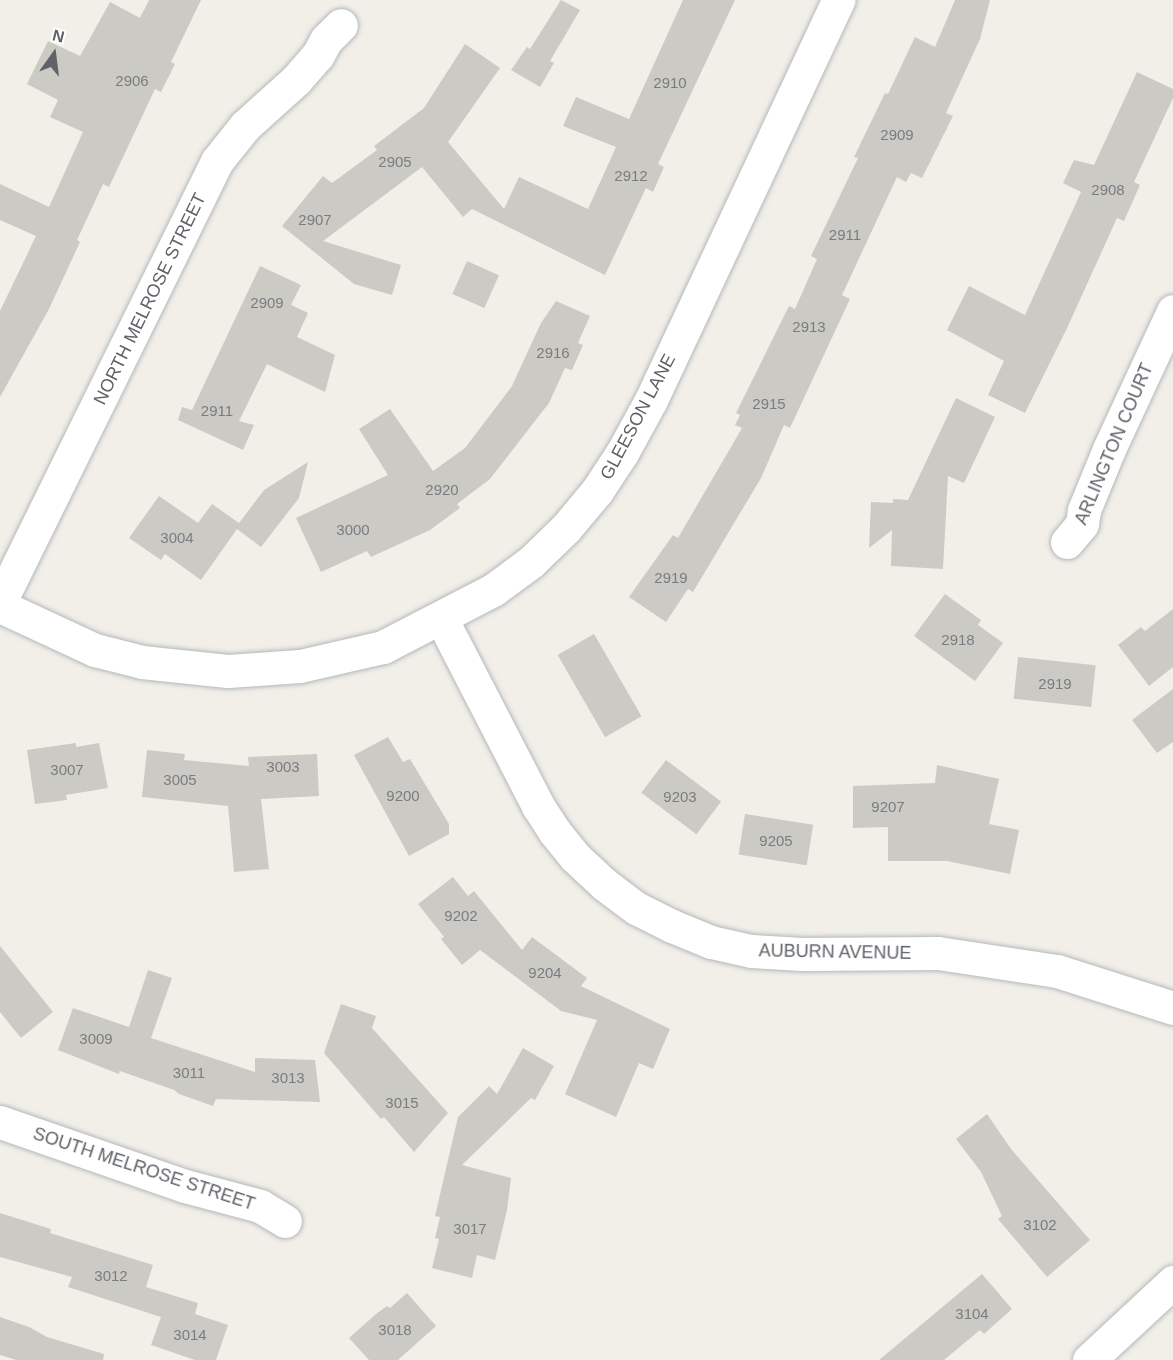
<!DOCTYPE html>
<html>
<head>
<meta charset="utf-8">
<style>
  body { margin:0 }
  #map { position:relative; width:1173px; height:1360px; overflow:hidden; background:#f1efe8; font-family:Arial,sans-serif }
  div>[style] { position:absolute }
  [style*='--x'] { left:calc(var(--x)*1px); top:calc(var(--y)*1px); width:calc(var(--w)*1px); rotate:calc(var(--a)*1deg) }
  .building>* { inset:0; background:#cccac5; transform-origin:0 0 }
  .roads { filter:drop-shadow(0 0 2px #b5b8bc) drop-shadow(0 0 2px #b5b8bc) }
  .minor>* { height:33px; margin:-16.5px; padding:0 16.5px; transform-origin:16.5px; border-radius:16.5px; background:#fff }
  span { translate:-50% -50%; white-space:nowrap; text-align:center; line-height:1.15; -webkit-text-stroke:5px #fff; paint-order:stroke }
  .number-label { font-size:15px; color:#7a7d7f }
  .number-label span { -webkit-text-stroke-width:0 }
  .street-label { font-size:18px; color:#5f6368 }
  .north { position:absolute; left:24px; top:24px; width:60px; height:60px; -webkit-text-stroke:4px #fff; paint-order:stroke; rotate:14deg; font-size:16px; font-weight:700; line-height:24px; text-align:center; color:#5f6368 }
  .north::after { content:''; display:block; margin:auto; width:21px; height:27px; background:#5f6368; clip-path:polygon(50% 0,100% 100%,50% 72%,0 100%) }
</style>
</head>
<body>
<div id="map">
  <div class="building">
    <i style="clip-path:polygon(149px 0,201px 0,171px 62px,175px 64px,161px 92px,155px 89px,109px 187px,103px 184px,77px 240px,80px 242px,49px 309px,0 397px,0 311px,36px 236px,0 220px,0 184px,49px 207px,83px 132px,50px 117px,58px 100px,27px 84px,48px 41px,80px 56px,110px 2px,140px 18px)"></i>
    <i style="clip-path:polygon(561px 0,580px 10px,550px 61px,554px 63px,540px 87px,511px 70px,527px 47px,530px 49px)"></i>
    <i style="clip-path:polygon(683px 0,735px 0,658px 164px,664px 167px,653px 192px,646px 188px,605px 275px,472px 209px,463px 217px,422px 167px,323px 241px,401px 265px,392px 295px,354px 284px,282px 226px,323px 176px,332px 183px,377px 150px,374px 146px,424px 108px,465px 44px,500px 68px,448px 142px,504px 209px,519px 177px,588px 209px,616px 147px,563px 126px,576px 97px,629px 119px)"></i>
    <i style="clip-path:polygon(955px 0,990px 0,980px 39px,946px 113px,953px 116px,922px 178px,911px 173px,906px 182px,897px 177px,842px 295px,850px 299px,790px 428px,784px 425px,761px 478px,693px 592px,688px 589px,666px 622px,629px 597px,673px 535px,678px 538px,742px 428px,735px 425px,740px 415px,736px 413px,789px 306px,795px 309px,817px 259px,811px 256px,858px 158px,854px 157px,885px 93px,888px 94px,915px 37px,935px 47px)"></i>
    <i style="clip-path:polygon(1137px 72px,1173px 89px,1173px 98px,1134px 182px,1140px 185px,1124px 221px,1117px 218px,1068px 326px,1025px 413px,988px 395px,1004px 361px,947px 330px,969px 286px,1025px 315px,1081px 192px,1063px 183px,1074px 160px,1094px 165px)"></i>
    <i style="left:467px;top:261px;width:35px;height:36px;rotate:24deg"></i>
    <i style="clip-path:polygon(260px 266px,301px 285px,291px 305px,308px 313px,297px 337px,335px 355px,325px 392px,267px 364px,239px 421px,254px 425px,243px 450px,178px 420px,182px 407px,192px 410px)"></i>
    <i style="clip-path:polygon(556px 301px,590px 316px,578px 343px,583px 345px,572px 370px,565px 368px,549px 403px,490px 479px,457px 504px,460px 508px,430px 530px,371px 557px,367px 551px,321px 572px,296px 518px,388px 475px,359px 429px,390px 409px,433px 471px,465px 448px,512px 386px,541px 323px)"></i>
    <i style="clip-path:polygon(956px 398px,995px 417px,964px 483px,948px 476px,943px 569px,891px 566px,892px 530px,869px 548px,871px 502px,893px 503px,893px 499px,908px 500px)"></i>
    <i style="clip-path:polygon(308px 462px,299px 498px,261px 547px,237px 529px,201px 580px,165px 554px,161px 560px,129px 538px,159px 496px,198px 523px,212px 504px,239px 523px,264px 490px)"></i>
    <i style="clip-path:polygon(945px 594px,981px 620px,978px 625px,1003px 643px,975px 681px,914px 636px)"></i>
    <i style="clip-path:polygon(1173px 609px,1173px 667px,1149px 686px,1118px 645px,1141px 627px,1145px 631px)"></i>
    <i style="left:594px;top:634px;width:95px;height:42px;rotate:60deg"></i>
    <i style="left:1018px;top:657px;width:78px;height:42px;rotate:6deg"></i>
    <i style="clip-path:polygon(1173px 689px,1173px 742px,1157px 753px,1132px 720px)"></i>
    <i style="clip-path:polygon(388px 737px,403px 762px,410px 759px,449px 824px,449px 834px,409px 856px,354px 755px)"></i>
    <i style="clip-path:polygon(76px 743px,76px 747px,99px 743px,108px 788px,66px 795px,67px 800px,35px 804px,27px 750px)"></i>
    <i style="clip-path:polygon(147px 750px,185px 754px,184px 760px,249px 766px,248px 757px,317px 754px,319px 796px,261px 799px,269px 869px,234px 872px,228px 806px,142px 797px)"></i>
    <i style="left:666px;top:760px;width:69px;height:41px;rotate:37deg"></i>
    <i style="clip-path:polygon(937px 765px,999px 779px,989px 824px,1019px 830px,1010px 874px,947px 861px,888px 861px,888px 827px,853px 828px,853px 786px,935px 783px)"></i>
    <i style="left:745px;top:814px;width:69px;height:41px;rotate:9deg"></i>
    <i style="clip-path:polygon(453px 877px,468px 896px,474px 891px,522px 950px,532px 937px,587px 978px,581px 986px,670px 1029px,653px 1069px,639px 1063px,616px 1117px,565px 1094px,597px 1020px,561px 1011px,480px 950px,462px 965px,441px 939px,444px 937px,418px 904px)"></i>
    <i style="clip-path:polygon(0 946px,53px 1012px,21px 1038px,0 1012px)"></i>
    <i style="clip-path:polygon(148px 970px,172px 978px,151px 1038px,255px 1072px,255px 1058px,315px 1060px,320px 1102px,216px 1099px,213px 1106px,179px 1094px,174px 1090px,120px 1071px,119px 1074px,58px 1050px,73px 1008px,129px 1027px)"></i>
    <i style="clip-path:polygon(341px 1004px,376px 1016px,372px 1028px,448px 1113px,414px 1152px,384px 1117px,381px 1119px,324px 1053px)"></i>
    <i style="clip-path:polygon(523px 1048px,554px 1066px,535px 1100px,531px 1098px,462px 1165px,511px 1178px,507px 1210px,495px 1260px,477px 1255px,472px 1278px,432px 1268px,439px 1239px,435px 1238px,440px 1217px,435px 1216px,458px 1117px,489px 1086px,497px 1094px)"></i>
    <i style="clip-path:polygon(987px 1114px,1011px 1149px,1090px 1240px,1047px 1277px,998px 1219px,1002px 1216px,981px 1172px,956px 1139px)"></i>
    <i style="clip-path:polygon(0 1213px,51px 1229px,50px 1233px,153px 1265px,146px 1287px,198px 1303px,195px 1314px,228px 1325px,216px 1360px,195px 1360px,151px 1345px,161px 1317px,68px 1287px,72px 1277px,0 1257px)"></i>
    <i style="clip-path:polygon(982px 1274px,1012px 1309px,984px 1334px,980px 1330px,944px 1360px,879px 1360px)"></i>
    <i style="clip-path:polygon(407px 1293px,436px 1326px,398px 1360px,369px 1360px,349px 1338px,376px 1314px,387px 1306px,390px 1308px)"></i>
    <i style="clip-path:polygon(0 1317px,29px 1327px,47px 1337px,104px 1354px,103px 1360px,16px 1360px,0 1355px)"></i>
  </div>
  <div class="roads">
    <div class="minor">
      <i style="--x:1067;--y:542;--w:23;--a:-50"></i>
      <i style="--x:1082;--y:524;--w:14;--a:-82"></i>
      <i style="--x:1084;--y:510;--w:66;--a:-67.7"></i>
      <i style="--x:1109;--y:449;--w:152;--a:-65.1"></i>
      <i style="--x:0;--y:602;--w:491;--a:-63.8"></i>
      <i style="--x:217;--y:161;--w:45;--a:-51.3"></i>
      <i style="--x:245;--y:126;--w:69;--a:-42"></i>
      <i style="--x:296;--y:80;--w:33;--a:-49"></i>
      <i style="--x:318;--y:55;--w:17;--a:-62"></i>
      <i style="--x:326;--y:40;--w:21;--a:-45"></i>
      <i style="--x:0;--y:606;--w:105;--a:24.9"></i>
      <i style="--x:95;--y:650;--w:49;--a:14.3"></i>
      <i style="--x:142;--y:662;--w:86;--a:6"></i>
      <i style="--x:228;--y:671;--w:72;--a:-4"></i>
      <i style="--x:300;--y:666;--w:85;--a:-12.9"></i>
      <i style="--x:383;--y:647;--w:124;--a:-27.4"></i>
      <i style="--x:493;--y:590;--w:47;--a:-36.4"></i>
      <i style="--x:531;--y:562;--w:49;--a:-44.2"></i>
      <i style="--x:566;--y:528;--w:48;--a:-50"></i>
      <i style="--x:597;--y:491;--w:45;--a:-56.7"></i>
      <i style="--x:622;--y:453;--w:60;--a:-61.3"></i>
      <i style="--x:651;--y:400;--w:442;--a:-64.9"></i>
      <i style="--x:441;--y:618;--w:212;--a:62.7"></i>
      <i style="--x:538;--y:806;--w:30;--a:57"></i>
      <i style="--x:554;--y:831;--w:33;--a:51"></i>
      <i style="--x:575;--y:857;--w:40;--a:43"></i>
      <i style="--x:604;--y:884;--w:40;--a:37"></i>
      <i style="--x:636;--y:908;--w:40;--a:26.6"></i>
      <i style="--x:672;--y:926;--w:42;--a:22.3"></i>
      <i style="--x:711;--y:942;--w:41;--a:12.7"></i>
      <i style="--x:751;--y:951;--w:51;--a:3.4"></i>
      <i style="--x:802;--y:954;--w:136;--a:-0.4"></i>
      <i style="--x:938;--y:953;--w:120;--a:8.6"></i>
      <i style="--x:1057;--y:971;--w:122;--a:17.7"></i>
      <i style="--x:0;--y:1122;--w:196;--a:19.1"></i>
      <i style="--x:185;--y:1186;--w:78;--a:14.9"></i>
      <i style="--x:260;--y:1206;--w:29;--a:31"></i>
      <i style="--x:1089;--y:1360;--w:115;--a:-42.9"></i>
    </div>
  </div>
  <div class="number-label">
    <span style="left:132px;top:81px">2906</span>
    <span style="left:670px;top:83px">2910</span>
    <span style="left:897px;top:135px">2909</span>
    <span style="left:395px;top:162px">2905</span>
    <span style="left:631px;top:176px">2912</span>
    <span style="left:1108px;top:190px">2908</span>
    <span style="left:315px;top:220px">2907</span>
    <span style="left:845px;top:235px">2911</span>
    <span style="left:267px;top:303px">2909</span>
    <span style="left:809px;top:327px">2913</span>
    <span style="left:553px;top:353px">2916</span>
    <span style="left:769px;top:404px">2915</span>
    <span style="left:217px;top:411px">2911</span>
    <span style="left:442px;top:490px">2920</span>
    <span style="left:353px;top:530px">3000</span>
    <span style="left:177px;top:538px">3004</span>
    <span style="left:671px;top:578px">2919</span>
    <span style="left:958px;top:640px">2918</span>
    <span style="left:1055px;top:684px">2919</span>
    <span style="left:283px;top:767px">3003</span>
    <span style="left:67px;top:770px">3007</span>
    <span style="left:180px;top:780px">3005</span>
    <span style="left:403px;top:796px">9200</span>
    <span style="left:680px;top:797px">9203</span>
    <span style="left:888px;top:807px">9207</span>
    <span style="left:776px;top:841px">9205</span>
    <span style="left:461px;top:916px">9202</span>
    <span style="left:545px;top:973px">9204</span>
    <span style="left:96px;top:1039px">3009</span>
    <span style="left:189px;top:1073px">3011</span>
    <span style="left:288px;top:1078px">3013</span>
    <span style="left:402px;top:1103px">3015</span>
    <span style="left:1040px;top:1225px">3102</span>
    <span style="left:470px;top:1229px">3017</span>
    <span style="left:111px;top:1276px">3012</span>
    <span style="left:972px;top:1314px">3104</span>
    <span style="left:395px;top:1330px">3018</span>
    <span style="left:190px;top:1335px">3014</span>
  </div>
  <div class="street-label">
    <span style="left:150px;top:299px;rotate:-64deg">NORTH MELROSE STREET</span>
    <span style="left:638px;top:417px;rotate:-62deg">GLEESON LANE</span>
    <span style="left:1114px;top:444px;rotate:-67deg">ARLINGTON COURT</span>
    <span style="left:835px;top:952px;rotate:1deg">AUBURN AVENUE</span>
    <span style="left:144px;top:1169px;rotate:18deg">SOUTH MELROSE STREET</span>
  </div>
  <div class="north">N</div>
</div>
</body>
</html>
